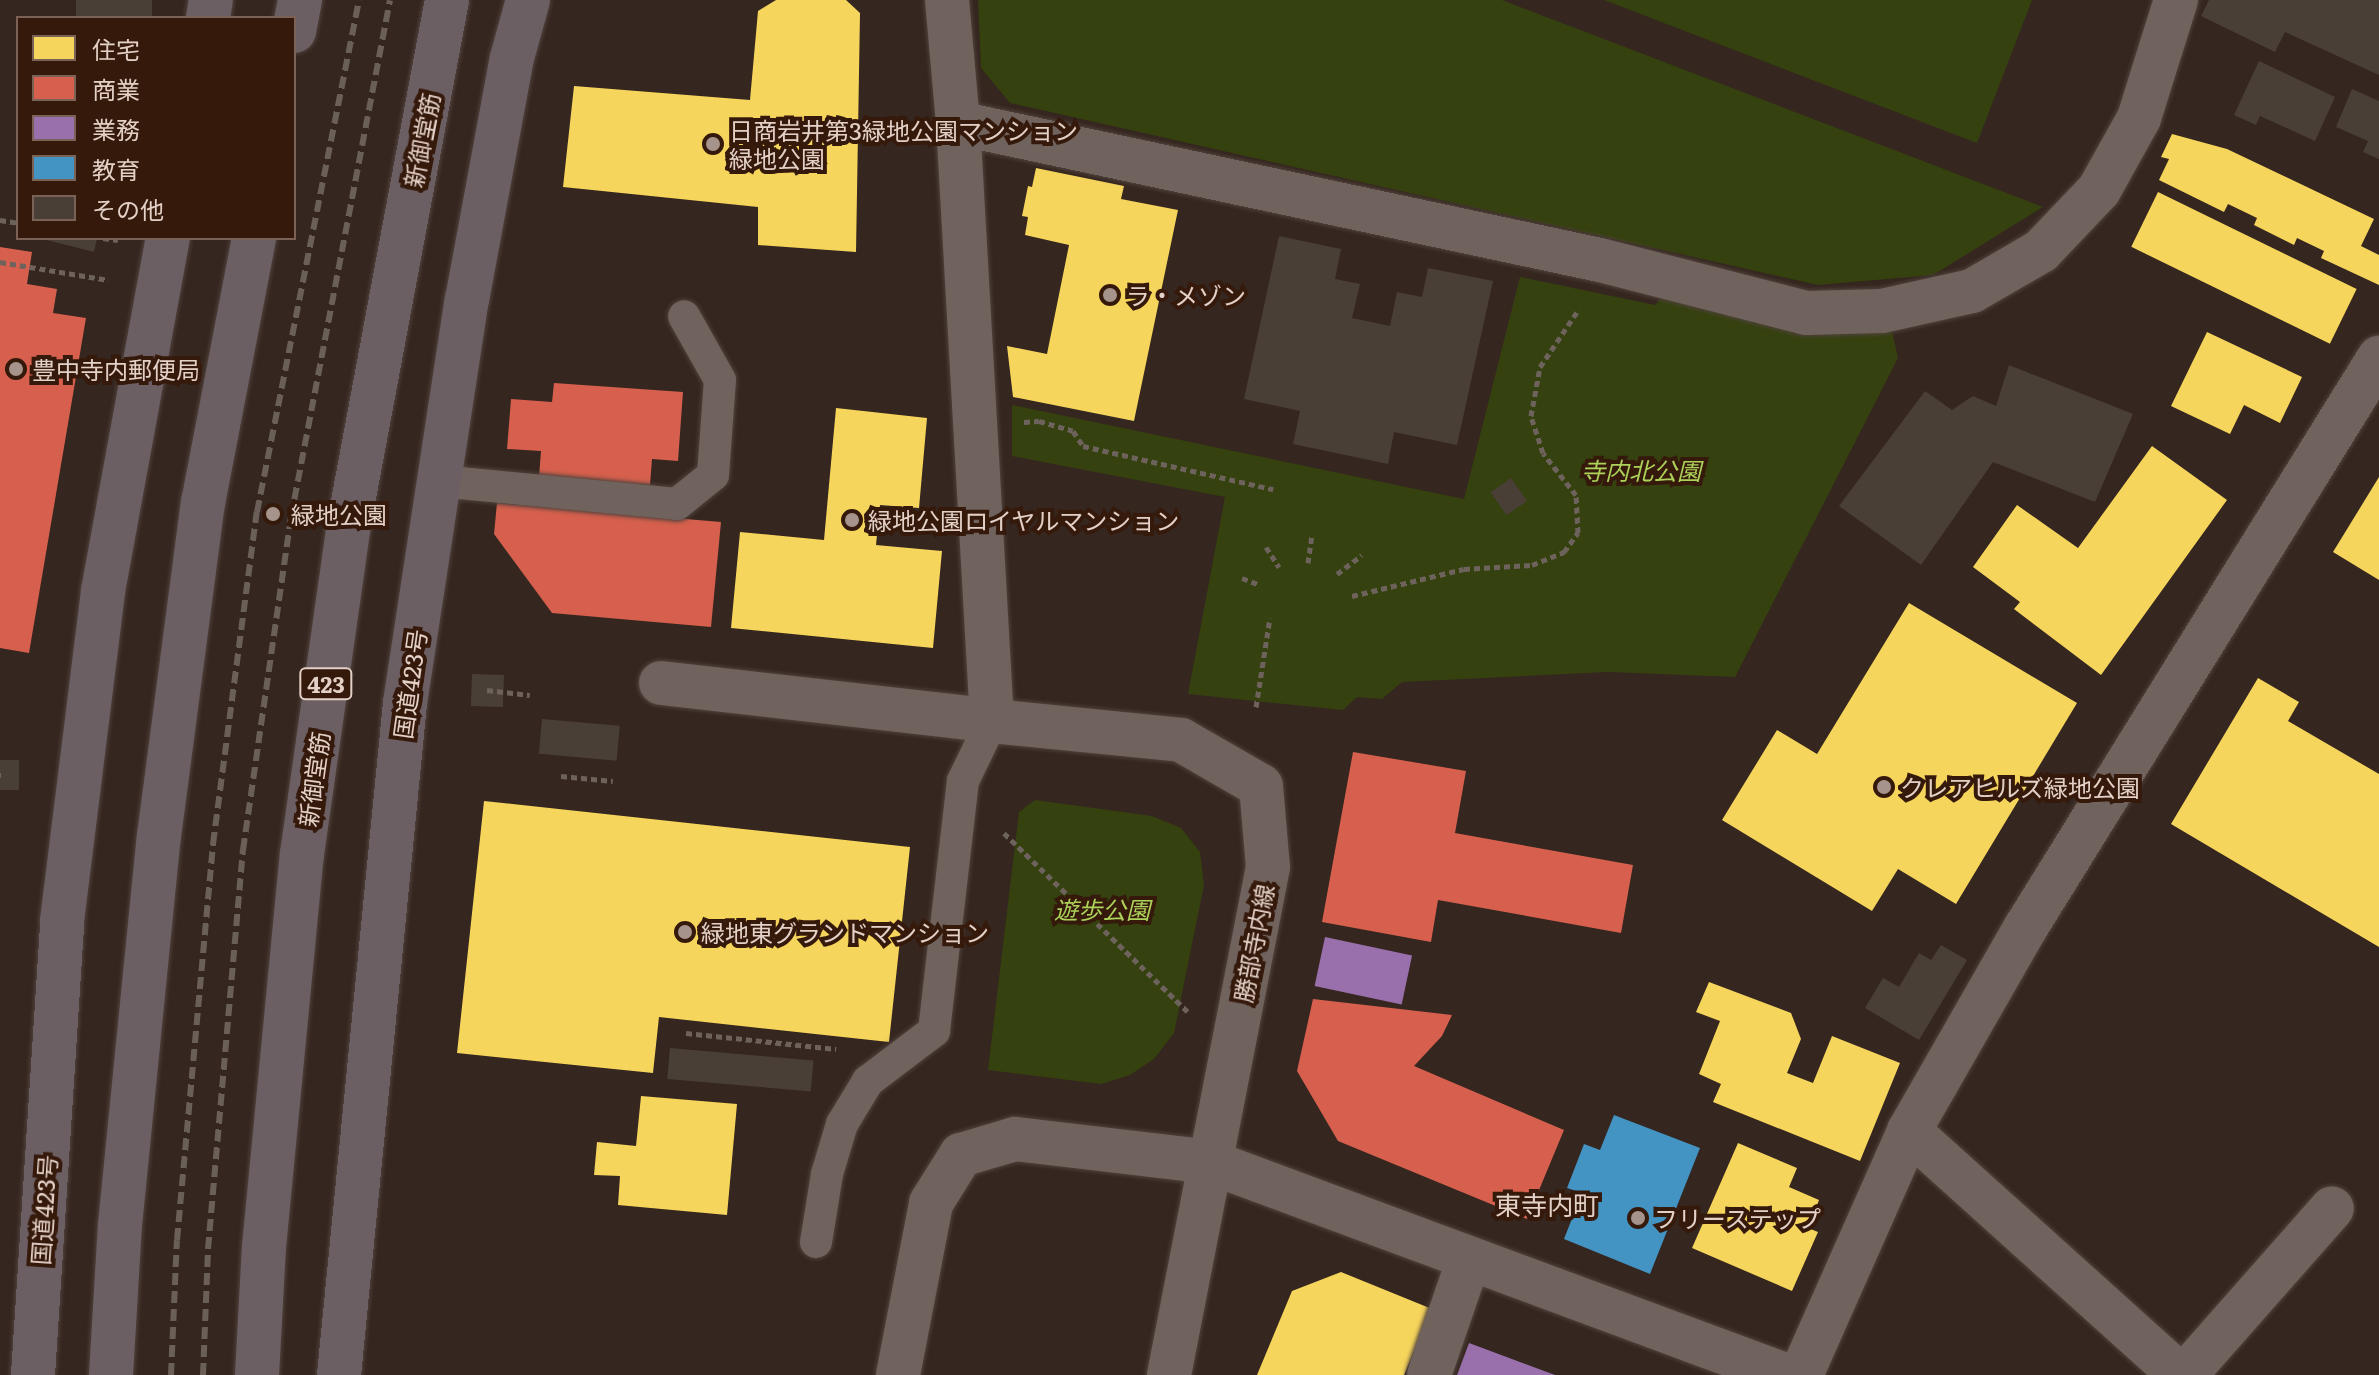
<!DOCTYPE html>
<html>
<head>
<meta charset="utf-8">
<style>
  body { margin:0 }
  #map { position:relative; width:2379px; height:1375px; overflow:hidden; background:#35261f; font-family:Literata,"Noto Sans JP",serif }
  div>[style] { position:absolute }
  [style*='--x'] { left:calc(var(--x)*1px); top:calc(var(--y)*1px); width:calc(var(--w)*1px); rotate:calc(var(--a)*1deg) }
  .green>* { inset:0; background:#35410f }
  .homes>* { inset:0; background:#f6d55c; transform-origin:0 0 }
  .shops>* { inset:0; background:#d6604d }
  .offices>* { inset:0; background:#9970ab; transform-origin:0 0 }
  .schools>* { inset:0; background:#4393c3 }
  .building>* { inset:0; background:#4a3f37; transform-origin:0 0 }
  .path>* { height:5px; margin-top:-2.5px; transform-origin:0; background:repeating-linear-gradient(90deg,#6e625d 0 6px,transparent 0 10px) }
  .roads { filter:drop-shadow(0 0 2px #50423c) drop-shadow(0 0 2px #50423c) }
  .lane>* { height:32px; margin:-16px; padding:0 16px; transform-origin:16px; border-radius:16px; background:#70635e }
  .street>* { height:44px; margin:-22px; padding:0 22px; transform-origin:22px; border-radius:22px; background:#70635e }
  .secondary>* { height:44px; margin:-22px; padding:0 22px; transform-origin:22px; border-radius:22px; background:#70635e }
  .highway>* { height:44px; margin:-22px; padding:0 22px; transform-origin:22px; border-radius:22px; background:#6c5f64 }
  .rail>* { height:6px; margin-top:-3px; transform-origin:0; background:repeating-linear-gradient(90deg,#6b5f5a 0 12px,transparent 0 18px) }
  .dots>* { width:22px; height:22px; translate:-50% -50%; box-sizing:border-box; border:4px solid #35190b; border-radius:50% }
  span { translate:-50% -50%; white-space:nowrap; text-align:center; line-height:1.15; -webkit-text-stroke:8px #35190b; paint-order:stroke }
  .shield-label span { padding:2px 6px; background:#35190b; border:2px solid; border-radius:6px; -webkit-text-stroke-width:0 }
  .shield-label { font-size:22px; color:#e3d0c7; font-weight:700 }
  .poi-label { font-size:24px; color:#e3d0c7 }
  .left { translate:0 -50%; text-align:left }
  .street-label { font-size:24px; color:#e3d0c7 }
  .park-label { font-size:24px; color:#acd25a; font-style:italic }
  .neighbourhood-label { font-size:26px; color:#e3d0c7 }
  .legend { position:absolute; left:16px; top:16px; width:280px; height:224px; box-sizing:border-box; background:#35190b; border:2px solid #7b6256; margin:0; padding:10px 14px; list-style:none; font-size:24px; color:#e3d0c7 }
  .legend li { display:flex; align-items:center; gap:16px; height:40px }
  .legend b { width:40px; border:2px solid #7b6256 }
</style>
</head>
<body>
<div id="map">
  <div class="green">
    <i style="clip-path:polygon(978px 0,1502px 0,2043px 207px,1933px 275px,1818px 285px,1010px 103px,981px 68px)"></i>
    <i style="clip-path:polygon(1604px 0,2032px 0,1977px 143px)"></i>
    <i style="clip-path:polygon(1520px 277px,1655px 305px,1663px 296px,1890px 322px,1898px 358px,1735px 677px,1608px 672px,1402px 682px,1382px 699px,1357px 697px,1343px 710px,1188px 694px,1225px 497px,1012px 456px,1012px 405px,1464px 499px)"></i>
    <i style="clip-path:polygon(1035px 800px,1152px 816px,1181px 828px,1200px 852px,1204px 885px,1174px 1033px,1154px 1059px,1130px 1075px,1101px 1084px,988px 1070px,1019px 812px)"></i>
  </div>
  <div class="homes">
    <i style="clip-path:polygon(776px 0,846px 0,860px 13px,856px 252px,758px 245px,758px 207px,563px 187px,574px 86px,750px 100px,758px 11px)"></i>
    <i style="clip-path:polygon(2172px 134px,2227px 149px,2374px 219px,2361px 246px,2379px 255px,2379px 285px,2321px 258px,2324px 251px,2297px 238px,2294px 245px,2254px 225px,2257px 218px,2228px 204px,2224px 212px,2159px 180px,2169px 159px,2161px 157px)"></i>
    <i style="clip-path:polygon(1036px 168px,1124px 186px,1121px 199px,1178px 210px,1134px 421px,1013px 397px,1007px 346px,1047px 354px,1069px 245px,1025px 235px,1028px 217px,1022px 216px,1028px 186px,1032px 187px)"></i>
    <i style="left:2158px;top:192px;width:221px;height:61px;rotate:26deg"></i>
    <i style="clip-path:polygon(2207px 332px,2302px 377px,2280px 423px,2244px 405px,2230px 434px,2171px 406px)"></i>
    <i style="clip-path:polygon(836px 408px,927px 418px,919px 508px,880px 505px,876px 545px,942px 551px,933px 648px,731px 628px,740px 532px,824px 540px)"></i>
    <i style="clip-path:polygon(2152px 446px,2227px 500px,2101px 675px,2014px 609px,2020px 602px,1973px 567px,2017px 505px,2078px 548px)"></i>
    <i style="clip-path:polygon(2379px 477px,2379px 580px,2333px 552px)"></i>
    <i style="clip-path:polygon(1909px 603px,2077px 703px,1956px 904px,1898px 869px,1872px 911px,1722px 820px,1777px 730px,1817px 754px)"></i>
    <i style="clip-path:polygon(2258px 678px,2299px 702px,2288px 721px,2379px 774px,2379px 947px,2171px 824px)"></i>
    <i style="clip-path:polygon(484px 801px,910px 847px,889px 1042px,659px 1017px,653px 1073px,457px 1053px)"></i>
    <i style="clip-path:polygon(1709px 982px,1791px 1013px,1801px 1039px,1787px 1073px,1813px 1083px,1832px 1036px,1900px 1063px,1860px 1161px,1713px 1102px,1721px 1084px,1699px 1074px,1720px 1021px,1696px 1012px)"></i>
    <i style="clip-path:polygon(641px 1096px,737px 1104px,727px 1215px,618px 1205px,620px 1176px,594px 1175px,597px 1142px,636px 1146px)"></i>
    <i style="clip-path:polygon(1738px 1143px,1797px 1168px,1789px 1187px,1819px 1200px,1808px 1228px,1818px 1232px,1792px 1291px,1692px 1248px)"></i>
    <i style="clip-path:polygon(1341px 1272px,1432px 1309px,1404px 1375px,1257px 1375px,1292px 1291px)"></i>
  </div>
  <div class="shops">
    <i style="clip-path:polygon(0 247px,32px 252px,27px 284px,57px 289px,53px 313px,86px 318px,29px 653px,0 648px)"></i>
    <i style="clip-path:polygon(554px 383px,683px 392px,678px 461px,652px 459px,650px 485px,539px 477px,541px 451px,507px 449px,511px 399px,552px 402px)"></i>
    <i style="clip-path:polygon(497px 503px,721px 522px,711px 627px,552px 613px,494px 534px)"></i>
    <i style="clip-path:polygon(1353px 752px,1466px 771px,1455px 833px,1633px 865px,1621px 933px,1438px 900px,1431px 942px,1322px 922px)"></i>
    <i style="clip-path:polygon(1313px 999px,1452px 1015px,1442px 1036px,1414px 1066px,1564px 1130px,1527px 1219px,1338px 1141px,1297px 1071px)"></i>
  </div>
  <div class="offices">
    <i style="left:1325px;top:937px;width:89px;height:50px;rotate:12deg"></i>
    <i style="clip-path:polygon(1469px 1343px,1555px 1375px,1457px 1375px)"></i>
  </div>
  <div class="schools">
    <i style="clip-path:polygon(1614px 1115px,1700px 1148px,1650px 1274px,1564px 1239px,1582px 1193px,1567px 1188px,1584px 1144px,1600px 1150px)"></i>
  </div>
  <div class="building">
    <i style="left:76px;top:0;width:76px;height:18px"></i>
    <i style="clip-path:polygon(2209px 0,2379px 0,2379px 75px,2285px 32px,2275px 52px,2201px 16px)"></i>
    <i style="clip-path:polygon(2259px 61px,2335px 97px,2315px 141px,2260px 116px,2256px 125px,2234px 115px)"></i>
    <i style="clip-path:polygon(2352px 89px,2379px 101px,2379px 159px,2363px 152px,2368px 141px,2336px 127px)"></i>
    <i style="clip-path:polygon(1279px 236px,1341px 249px,1335px 279px,1360px 284px,1352px 318px,1390px 326px,1397px 292px,1422px 297px,1428px 268px,1493px 281px,1457px 445px,1394px 432px,1388px 464px,1293px 444px,1300px 411px,1244px 399px)"></i>
    <i style="clip-path:polygon(39px 238px,97px 238px,94px 252px)"></i>
    <i style="clip-path:polygon(2009px 365px,2133px 414px,2095px 502px,1993px 462px,1921px 565px,1839px 506px,1925px 391px,1952px 410px,1973px 396px,1996px 406px)"></i>
    <i style="left:1511px;top:478px;width:28px;height:25px;rotate:55deg"></i>
    <i style="left:472px;top:674px;width:32px;height:32px;rotate:2deg"></i>
    <i style="left:542px;top:719px;width:78px;height:35px;rotate:5deg"></i>
    <i style="left:0;top:760px;width:19px;height:30px"></i>
    <i style="clip-path:polygon(1941px 945px,1967px 960px,1919px 1040px,1865px 1008px,1883px 978px,1899px 987px,1919px 953px,1931px 960px)"></i>
    <i style="left:670px;top:1048px;width:144px;height:31px;rotate:5deg"></i>
  </div>
  <div class="path">
    <i style="--x:0;--y:220;--w:18;--a:9"></i>
    <i style="--x:103;--y:238;--w:15;--a:8"></i>
    <i style="--x:0;--y:262;--w:110;--a:9.4"></i>
    <i style="--x:1024;--y:422;--w:15;--a:-4"></i>
    <i style="--x:1039;--y:421;--w:35;--a:16"></i>
    <i style="--x:1073;--y:431;--w:18;--a:56"></i>
    <i style="--x:1083;--y:446;--w:195;--a:12.8"></i>
    <i style="--x:1266;--y:547;--w:24;--a:57"></i>
    <i style="--x:1308;--y:563;--w:28;--a:-82"></i>
    <i style="--x:1337;--y:574;--w:31;--a:-37"></i>
    <i style="--x:1242;--y:578;--w:17;--a:21"></i>
    <i style="--x:1352;--y:596;--w:115;--a:-13.6"></i>
    <i style="--x:1464;--y:569;--w:68;--a:-3.4"></i>
    <i style="--x:1532;--y:565;--w:35;--a:-22"></i>
    <i style="--x:1564;--y:552;--w:24;--a:-54"></i>
    <i style="--x:1578;--y:533;--w:38;--a:-93"></i>
    <i style="--x:1576;--y:495;--w:53;--a:-128.2"></i>
    <i style="--x:1543;--y:453;--w:39;--a:-108"></i>
    <i style="--x:1531;--y:416;--w:50;--a:-79.6"></i>
    <i style="--x:1540;--y:367;--w:70;--a:-56.1"></i>
    <i style="--x:487;--y:690;--w:43;--a:6.6"></i>
    <i style="--x:1256;--y:707;--w:90;--a:-81.1"></i>
    <i style="--x:0;--y:775;--w:1;--a:0"></i>
    <i style="--x:561;--y:776;--w:52;--a:5.5"></i>
    <i style="--x:1004;--y:833;--w:258;--a:44.2"></i>
    <i style="--x:686;--y:1033;--w:151;--a:6.1"></i>
  </div>
  <div class="roads">
    <div class="lane">
      <i style="--x:439;--y:481;--w:239;--a:5.5"></i>
      <i style="--x:677;--y:504;--w:46;--a:-38.9"></i>
      <i style="--x:713;--y:475;--w:95;--a:-85.8"></i>
      <i style="--x:720;--y:380;--w:73;--a:-119.4"></i>
      <i style="--x:816;--y:1242;--w:69;--a:-80.8"></i>
      <i style="--x:827;--y:1174;--w:52;--a:-73.3"></i>
      <i style="--x:842;--y:1124;--w:50;--a:-58.8"></i>
      <i style="--x:868;--y:1081;--w:83;--a:-37.1"></i>
      <i style="--x:934;--y:1031;--w:252;--a:-83.4"></i>
      <i style="--x:963;--y:781;--w:67;--a:-64.2"></i>
    </div>
    <div class="street">
      <i style="--x:958;--y:123;--w:656;--a:12.05"></i>
      <i style="--x:1600;--y:260;--w:213;--a:14.4"></i>
      <i style="--x:1806;--y:313;--w:76;--a:-1.5"></i>
      <i style="--x:1882;--y:311;--w:92;--a:-12.5"></i>
      <i style="--x:1972;--y:291;--w:80;--a:-30.1"></i>
      <i style="--x:2041;--y:251;--w:84;--a:-46.4"></i>
      <i style="--x:2099;--y:190;--w:82;--a:-60.9"></i>
      <i style="--x:2139;--y:118;--w:124;--a:-72.6"></i>
      <i style="--x:661;--y:683;--w:333;--a:6.5"></i>
      <i style="--x:992;--y:721;--w:599;--a:-93.25"></i>
      <i style="--x:958;--y:123;--w:123;--a:-95.1"></i>
      <i style="--x:1909;--y:1131;--w:365;--a:42"></i>
      <i style="--x:1429;--y:1375;--w:123;--a:-71"></i>
      <i style="--x:2185;--y:1375;--w:222;--a:-48.6"></i>
    </div>
    <div class="secondary">
      <i style="--x:992;--y:721;--w:190;--a:5.7"></i>
      <i style="--x:1181;--y:740;--w:92;--a:29.9"></i>
      <i style="--x:1261;--y:786;--w:81;--a:85.1"></i>
      <i style="--x:1268;--y:867;--w:518;--a:101.03"></i>
      <i style="--x:898;--y:1375;--w:175;--a:-79.1"></i>
      <i style="--x:931;--y:1203;--w:57;--a:-58"></i>
      <i style="--x:961;--y:1155;--w:56;--a:-16.5"></i>
      <i style="--x:1015;--y:1139;--w:196;--a:6.7"></i>
      <i style="--x:1210;--y:1162;--w:613;--a:20.33"></i>
      <i style="--x:1801;--y:1375;--w:267;--a:-66.1"></i>
      <i style="--x:1909;--y:1131;--w:235;--a:-60.2"></i>
      <i style="--x:2026;--y:927;--w:670;--a:-58.19"></i>
    </div>
    <div class="highway">
      <i style="--x:208;--y:18;--w:18;--a:-81"></i>
      <i style="--x:294;--y:31;--w:32;--a:-79"></i>
      <i style="--x:33;--y:1375;--w:455;--a:-86.3"></i>
      <i style="--x:62;--y:921;--w:333;--a:-82.9"></i>
      <i style="--x:103;--y:591;--w:359;--a:-79.6"></i>
      <i style="--x:111;--y:1375;--w:150;--a:-86.6"></i>
      <i style="--x:120;--y:1225;--w:391;--a:-84.3"></i>
      <i style="--x:159;--y:836;--w:336;--a:-82.5"></i>
      <i style="--x:203;--y:503;--w:270;--a:-79.1"></i>
      <i style="--x:257;--y:1375;--w:128;--a:-86.9"></i>
      <i style="--x:264;--y:1247;--w:395;--a:-84.5"></i>
      <i style="--x:302;--y:854;--w:328;--a:-81.9"></i>
      <i style="--x:348;--y:529;--w:538;--a:-79.4"></i>
      <i style="--x:339;--y:1375;--w:675;--a:-84.39"></i>
      <i style="--x:405;--y:703;--w:408;--a:-81.3"></i>
      <i style="--x:467;--y:300;--w:246;--a:-79.5"></i>
      <i style="--x:512;--y:58;--w:60;--a:-74.6"></i>
    </div>
  </div>
  <div class="rail">
    <i style="--x:171;--y:1375;--w:135;--a:-87.5"></i>
    <i style="--x:177;--y:1240;--w:398;--a:-84.8"></i>
    <i style="--x:213;--y:844;--w:335;--a:-82.5"></i>
    <i style="--x:257;--y:512;--w:522;--a:-78.73"></i>
    <i style="--x:203;--y:1375;--w:126;--a:-87.7"></i>
    <i style="--x:208;--y:1249;--w:401;--a:-85"></i>
    <i style="--x:243;--y:850;--w:336;--a:-81.8"></i>
    <i style="--x:291;--y:517;--w:526;--a:-79.16"></i>
  </div>
  <div class="dots">
    <i style="left:713px;top:144px;background:#a6948c"></i>
    <i style="left:1110px;top:295px;background:#a6948c"></i>
    <i style="left:16px;top:369px;background:#a6948c"></i>
    <i style="left:273px;top:514px;background:#a6948c"></i>
    <i style="left:852px;top:520px;background:#a6948c"></i>
    <i style="left:1884px;top:787px;background:#a6948c"></i>
    <i style="left:685px;top:932px;background:#a6948c"></i>
    <i style="left:1638px;top:1218px;background:#a6948c"></i>
  </div>
  <div class="shield-label">
    <span style="left:326px;top:684px">423</span>
  </div>
  <div class="poi-label">
    <span class="left" style="left:729px;top:144px">日商岩井第3緑地公園マンション<br>緑地公園</span>
    <span class="left" style="left:1126px;top:295px">ラ・メゾン</span>
    <span class="left" style="left:32px;top:369px">豊中寺内郵便局</span>
    <span class="left" style="left:291px;top:514px">緑地公園</span>
    <span class="left" style="left:868px;top:520px">緑地公園ロイヤルマンション</span>
    <span class="left" style="left:1900px;top:787px">クレアヒルズ緑地公園</span>
    <span class="left" style="left:701px;top:932px">緑地東グランドマンション</span>
    <span class="left" style="left:1654px;top:1218px">フリーステップ</span>
  </div>
  <div class="street-label">
    <span style="left:421px;top:140px;rotate:-79deg">新御堂筋</span>
    <span style="left:409px;top:684px;rotate:-82deg">国道423号</span>
    <span style="left:313px;top:779px;rotate:-82deg">新御堂筋</span>
    <span style="left:1253px;top:943px;rotate:-79deg">勝部寺内線</span>
    <span style="left:43px;top:1210px;rotate:-86deg">国道423号</span>
  </div>
  <div class="park-label">
    <span style="left:1641px;top:470px">寺内北公園</span>
    <span style="left:1102px;top:909px">遊歩公園</span>
  </div>
  <div class="neighbourhood-label">
    <span style="left:1547px;top:1204px">東寺内町</span>
  </div>
  <ul class="legend">
  <li><b style="height:22px;background:#f6d55c"></b>住宅</li>
  <li><b style="height:22px;background:#d6604d"></b>商業</li>
  <li><b style="height:22px;background:#9970ab"></b>業務</li>
  <li><b style="height:22px;background:#4393c3"></b>教育</li>
  <li><b style="height:22px;background:#4a3f37"></b>その他</li>
  </ul>
</div>
</body>
</html>
